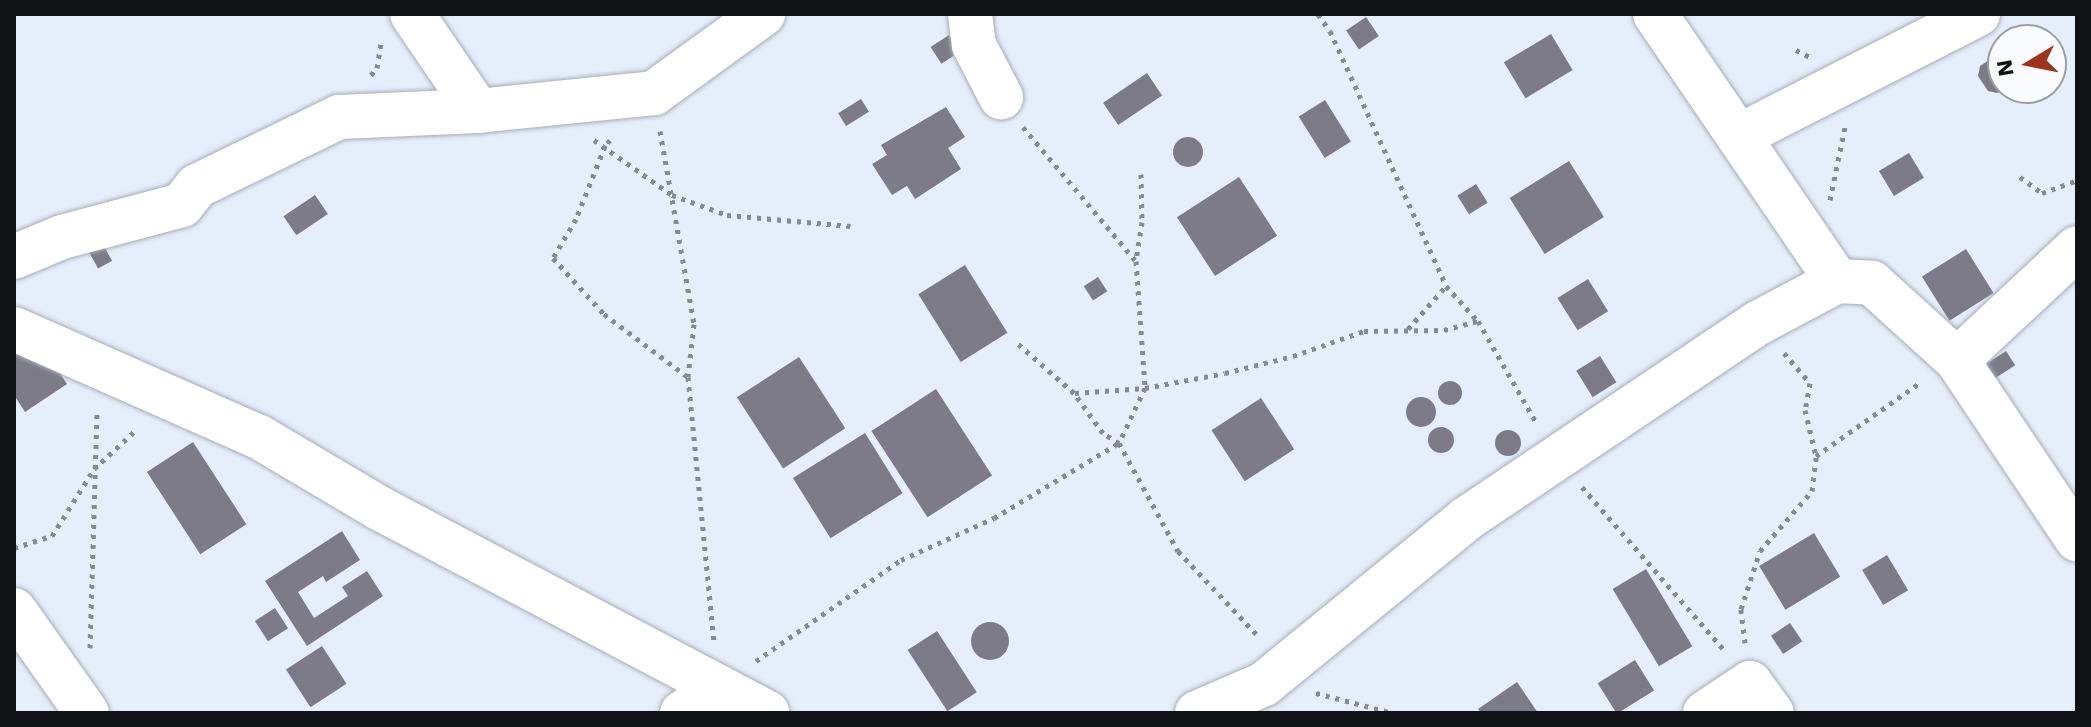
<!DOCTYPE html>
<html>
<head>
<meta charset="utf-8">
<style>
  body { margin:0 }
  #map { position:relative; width:2091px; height:727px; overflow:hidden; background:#e7eefb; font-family:"Work Sans",sans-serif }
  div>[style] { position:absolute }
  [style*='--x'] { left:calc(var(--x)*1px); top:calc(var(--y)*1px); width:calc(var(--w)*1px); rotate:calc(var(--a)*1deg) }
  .building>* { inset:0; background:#7c7b87; transform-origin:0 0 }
  .round { border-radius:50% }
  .path>* { height:5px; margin-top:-2.5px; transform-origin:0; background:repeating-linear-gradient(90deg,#858a93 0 4px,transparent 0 10px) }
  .roads { filter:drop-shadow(0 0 2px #a6adb9) drop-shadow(0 0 2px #a6adb9) }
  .minor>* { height:44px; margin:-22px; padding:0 22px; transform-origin:22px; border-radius:22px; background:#fff }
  span { translate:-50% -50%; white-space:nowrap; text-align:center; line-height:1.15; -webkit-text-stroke:8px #f9fbfd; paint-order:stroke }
  .frame { position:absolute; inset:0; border:16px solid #101216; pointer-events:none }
  .north { position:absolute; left:1987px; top:24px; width:80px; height:80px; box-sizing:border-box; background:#f9fbfd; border:2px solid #9c9ea1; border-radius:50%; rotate:260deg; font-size:22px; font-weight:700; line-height:32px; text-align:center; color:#101216 }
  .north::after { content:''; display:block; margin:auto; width:28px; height:36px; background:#9c331a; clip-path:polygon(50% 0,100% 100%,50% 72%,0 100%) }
</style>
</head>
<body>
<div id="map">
  <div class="building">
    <i style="left:1366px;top:17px;width:23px;height:24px;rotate:56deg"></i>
    <i style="left:1551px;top:34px;width:42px;height:55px;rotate:59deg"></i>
    <i style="left:949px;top:35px;width:20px;height:22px;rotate:57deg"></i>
    <i style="clip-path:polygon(1995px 56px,2003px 58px,2003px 88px,2010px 89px,1997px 93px,1988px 91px,1978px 76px,1980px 66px)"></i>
    <i style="left:1147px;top:73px;width:27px;height:53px;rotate:56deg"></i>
    <i style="left:861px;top:99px;width:15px;height:27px;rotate:58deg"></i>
    <i style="left:1325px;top:100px;width:49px;height:31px;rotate:58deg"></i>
    <i style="clip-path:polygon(946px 107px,965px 137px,948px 148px,961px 169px,915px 199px,907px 186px,892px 195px,872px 164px,887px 155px,881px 145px)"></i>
    <i class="round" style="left:1173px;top:137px;width:30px;height:30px"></i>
    <i style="left:1909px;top:153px;width:29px;height:35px;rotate:59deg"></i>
    <i style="left:1569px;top:161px;width:66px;height:70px;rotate:58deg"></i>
    <i style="left:1239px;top:177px;width:70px;height:74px;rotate:57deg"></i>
    <i style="left:1476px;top:184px;width:22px;height:22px;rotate:58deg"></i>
    <i style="left:315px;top:195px;width:23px;height:38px;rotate:56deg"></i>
    <i style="left:100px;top:239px;width:25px;height:16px;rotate:61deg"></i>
    <i style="left:1966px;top:249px;width:52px;height:52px;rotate:58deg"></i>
    <i style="left:965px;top:265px;width:80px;height:55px;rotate:58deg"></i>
    <i style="left:1098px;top:277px;width:17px;height:17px;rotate:57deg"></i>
    <i style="left:1588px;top:279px;width:38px;height:36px;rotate:58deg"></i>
    <i style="clip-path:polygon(38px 339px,67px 384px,25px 412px,14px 395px,14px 355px)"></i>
    <i style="left:2006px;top:351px;width:17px;height:24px;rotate:57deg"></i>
    <i style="left:1600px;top:356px;width:31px;height:28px;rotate:58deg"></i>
    <i style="left:799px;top:357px;width:85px;height:74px;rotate:57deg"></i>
    <i class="round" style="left:1438px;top:381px;width:24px;height:24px"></i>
    <i style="left:936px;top:389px;width:103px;height:77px;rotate:57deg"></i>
    <i class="round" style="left:1406px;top:397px;width:30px;height:30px"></i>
    <i style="left:1261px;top:398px;width:61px;height:59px;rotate:57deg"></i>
    <i class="round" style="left:1428px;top:427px;width:26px;height:26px"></i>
    <i class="round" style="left:1495px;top:430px;width:26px;height:26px"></i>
    <i style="left:865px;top:433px;width:71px;height:85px;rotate:58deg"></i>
    <i style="left:193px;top:442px;width:98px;height:55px;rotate:57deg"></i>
    <i style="clip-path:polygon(342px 531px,360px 560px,326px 582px,323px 576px,298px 592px,314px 618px,348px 596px,342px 587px,367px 571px,383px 596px,307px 646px,265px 581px)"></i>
    <i style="left:1814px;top:533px;width:51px;height:64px;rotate:59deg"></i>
    <i style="left:1887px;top:555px;width:41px;height:29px;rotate:59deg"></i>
    <i style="left:1646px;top:569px;width:90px;height:39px;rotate:59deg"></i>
    <i style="left:275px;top:608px;width:24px;height:24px;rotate:57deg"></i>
    <i class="round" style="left:971px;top:622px;width:38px;height:38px"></i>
    <i style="left:1790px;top:623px;width:22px;height:23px;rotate:56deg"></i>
    <i style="left:937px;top:631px;width:73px;height:35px;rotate:57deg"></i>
    <i style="left:322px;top:646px;width:45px;height:43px;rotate:57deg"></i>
    <i style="left:1635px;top:660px;width:36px;height:44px;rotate:58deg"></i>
    <i style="clip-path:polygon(1517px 682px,1538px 713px,1481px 713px,1478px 709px)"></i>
  </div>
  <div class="path">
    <i style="--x:1318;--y:14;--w:21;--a:55"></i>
    <i style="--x:1330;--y:31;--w:280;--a:65.5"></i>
    <i style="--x:1446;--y:286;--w:47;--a:47.6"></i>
    <i style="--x:1478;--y:321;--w:119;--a:60.2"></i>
    <i style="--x:1796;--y:50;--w:16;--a:27"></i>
    <i style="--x:371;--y:75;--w:9;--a:-49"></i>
    <i style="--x:377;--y:68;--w:25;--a:-81"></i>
    <i style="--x:1023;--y:127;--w:174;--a:49.9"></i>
    <i style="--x:660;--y:131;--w:196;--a:80"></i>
    <i style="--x:694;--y:324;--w:53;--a:96.5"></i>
    <i style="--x:688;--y:377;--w:264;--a:84.4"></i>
    <i style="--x:594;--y:140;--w:95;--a:35.2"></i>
    <i style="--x:672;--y:195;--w:59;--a:20"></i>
    <i style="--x:727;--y:215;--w:124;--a:5.1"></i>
    <i style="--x:610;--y:140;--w:8;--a:130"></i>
    <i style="--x:605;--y:146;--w:79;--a:111.7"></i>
    <i style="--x:576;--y:219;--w:45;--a:120.5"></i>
    <i style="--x:553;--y:258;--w:76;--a:47.7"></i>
    <i style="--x:604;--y:314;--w:105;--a:36.9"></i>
    <i style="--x:1141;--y:174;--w:48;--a:88.8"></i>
    <i style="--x:1142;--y:222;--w:39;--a:99"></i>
    <i style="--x:1136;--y:261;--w:127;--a:85.9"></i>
    <i style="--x:1145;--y:388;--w:61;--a:115.3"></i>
    <i style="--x:1119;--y:443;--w:123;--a:61.4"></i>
    <i style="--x:1178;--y:551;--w:117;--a:46.7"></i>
    <i style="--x:2020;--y:177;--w:27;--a:36"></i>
    <i style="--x:2042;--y:193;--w:37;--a:-20"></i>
    <i style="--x:1830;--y:200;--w:75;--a:-78.4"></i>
    <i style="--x:1408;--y:329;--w:57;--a:-48.5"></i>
    <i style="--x:1784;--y:353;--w:40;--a:49"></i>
    <i style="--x:1810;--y:383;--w:27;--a:100"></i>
    <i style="--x:1805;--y:410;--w:47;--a:76.6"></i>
    <i style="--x:1075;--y:393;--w:70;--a:-4.1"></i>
    <i style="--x:1145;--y:388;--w:81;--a:-10.6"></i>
    <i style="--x:1225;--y:373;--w:70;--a:-14"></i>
    <i style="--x:1293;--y:356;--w:75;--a:-19.4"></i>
    <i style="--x:1364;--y:331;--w:80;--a:-0.7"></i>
    <i style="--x:1444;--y:330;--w:35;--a:-15"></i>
    <i style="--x:1582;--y:487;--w:218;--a:48.9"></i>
    <i style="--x:14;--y:548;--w:40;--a:-18"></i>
    <i style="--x:52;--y:536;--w:79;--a:-57.9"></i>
    <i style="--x:94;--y:469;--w:60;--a:-43"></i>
    <i style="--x:1745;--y:643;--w:34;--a:-97"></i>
    <i style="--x:1741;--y:609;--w:61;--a:-71.9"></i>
    <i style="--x:1760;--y:551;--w:79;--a:-49.1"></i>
    <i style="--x:1812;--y:491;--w:35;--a:-83"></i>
    <i style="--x:1816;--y:456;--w:128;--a:-35.2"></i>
    <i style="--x:90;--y:648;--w:238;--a:-88.3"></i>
    <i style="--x:756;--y:661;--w:177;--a:-34.9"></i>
    <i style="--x:901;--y:560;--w:102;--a:-24.3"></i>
    <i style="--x:994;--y:518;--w:146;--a:-31"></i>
    <i style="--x:1119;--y:443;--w:19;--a:-148"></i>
    <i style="--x:1103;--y:433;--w:49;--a:-125.9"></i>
    <i style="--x:1074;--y:393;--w:79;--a:-138.6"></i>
    <i style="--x:1316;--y:693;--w:80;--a:14.6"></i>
  </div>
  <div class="roads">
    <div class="minor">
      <i style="--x:412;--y:14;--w:117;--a:55.8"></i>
      <i style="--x:970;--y:14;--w:31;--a:83"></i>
      <i style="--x:974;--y:45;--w:59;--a:62.6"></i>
      <i style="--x:1655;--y:14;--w:323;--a:55.7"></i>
      <i style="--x:1741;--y:135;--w:266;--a:-27"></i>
      <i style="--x:14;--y:257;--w:52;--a:-22.6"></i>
      <i style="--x:62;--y:237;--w:124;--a:-14.9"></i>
      <i style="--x:182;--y:205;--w:24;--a:-52"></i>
      <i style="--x:197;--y:186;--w:158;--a:-25.9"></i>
      <i style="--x:339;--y:117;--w:139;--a:-2.5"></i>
      <i style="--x:478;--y:111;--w:177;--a:-5.8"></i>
      <i style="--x:654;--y:93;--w:135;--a:-35.9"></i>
      <i style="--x:14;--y:329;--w:268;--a:23.8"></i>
      <i style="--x:259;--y:437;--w:139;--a:30.6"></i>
      <i style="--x:379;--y:508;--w:439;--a:27.8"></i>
      <i style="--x:1957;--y:360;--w:164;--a:-43"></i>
      <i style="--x:14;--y:610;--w:126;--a:54.7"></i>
      <i style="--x:682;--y:713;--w:45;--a:-35.1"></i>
      <i style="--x:1197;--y:713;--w:73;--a:-23.4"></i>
      <i style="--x:1264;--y:684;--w:261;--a:-39.2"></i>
      <i style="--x:1466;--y:519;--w:352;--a:-33.9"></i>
      <i style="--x:1758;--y:323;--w:89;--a:-28"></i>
      <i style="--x:1837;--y:281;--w:35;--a:3"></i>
      <i style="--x:1872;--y:283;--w:115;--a:42.2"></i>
      <i style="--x:1957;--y:360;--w:216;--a:56.2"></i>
      <i style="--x:1705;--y:713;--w:54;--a:-33.7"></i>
      <i style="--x:1750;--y:683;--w:37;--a:54"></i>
    </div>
  </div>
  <div class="frame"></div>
  <div class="north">N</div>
</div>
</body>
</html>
